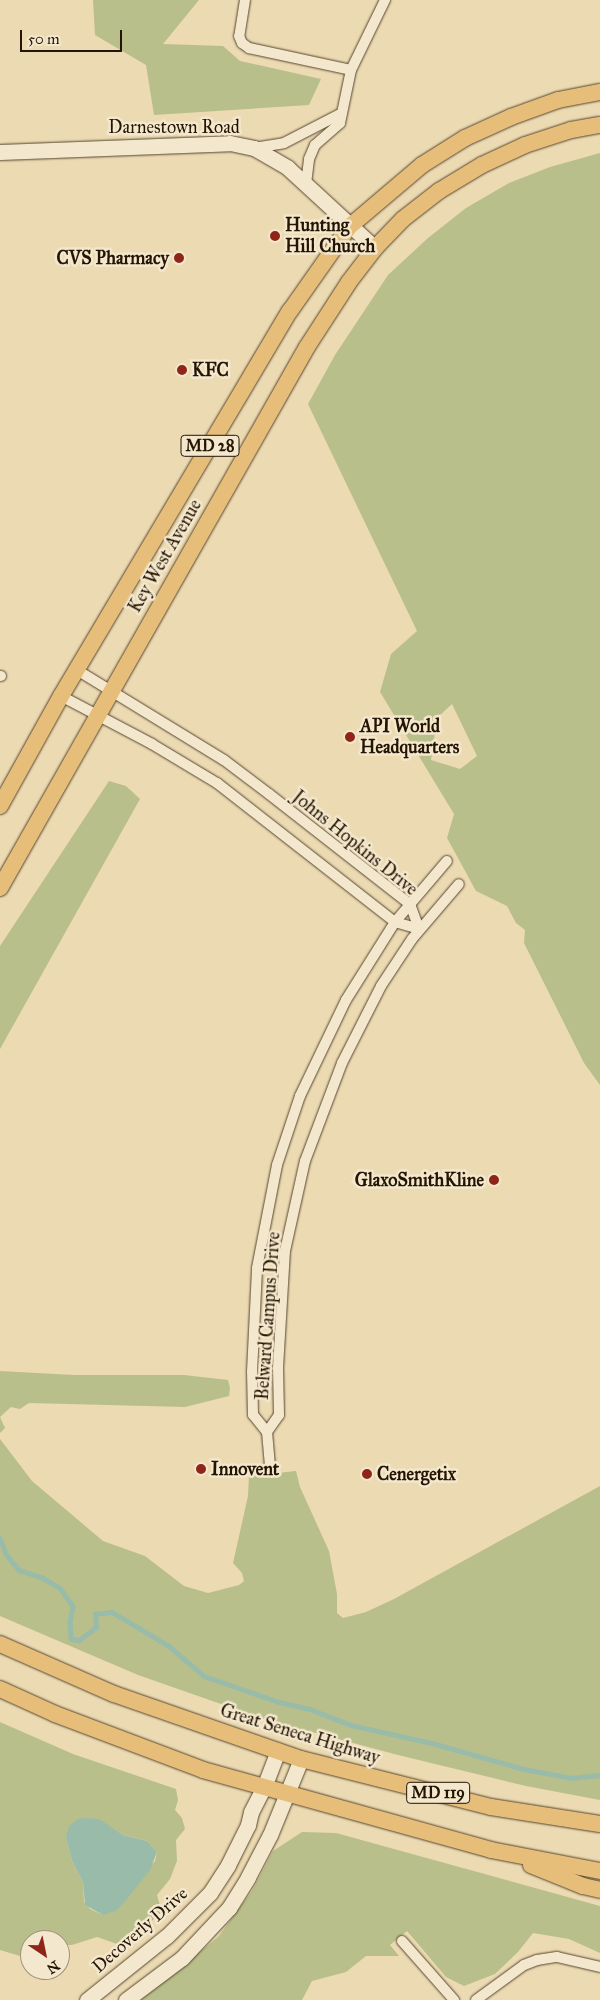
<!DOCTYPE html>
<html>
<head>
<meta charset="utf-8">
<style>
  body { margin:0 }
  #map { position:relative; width:600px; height:2000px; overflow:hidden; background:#ecdab2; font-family:"IM FELL Great Primer",serif }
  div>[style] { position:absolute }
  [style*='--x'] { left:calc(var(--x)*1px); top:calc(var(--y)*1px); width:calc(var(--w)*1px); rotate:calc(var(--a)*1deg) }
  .green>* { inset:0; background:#b9bf8a }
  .water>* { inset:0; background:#99bba9 }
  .stream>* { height:4.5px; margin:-2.25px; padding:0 2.25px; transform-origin:2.25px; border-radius:2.25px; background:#99bba9 }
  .roads { filter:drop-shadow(0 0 1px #56462f) drop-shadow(0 0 1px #56462f) }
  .street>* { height:10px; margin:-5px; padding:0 5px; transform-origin:5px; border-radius:5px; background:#f3e7cd }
  .secondary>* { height:15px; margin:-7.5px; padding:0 7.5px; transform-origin:7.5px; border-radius:7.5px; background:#f3e7cd }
  .primary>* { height:16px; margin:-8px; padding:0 8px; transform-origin:8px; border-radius:8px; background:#e6bd79 }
  .dots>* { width:14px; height:14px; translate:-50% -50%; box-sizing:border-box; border:2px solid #f3e7cd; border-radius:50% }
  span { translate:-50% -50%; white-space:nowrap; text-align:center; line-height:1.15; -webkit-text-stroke:5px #f3e7cd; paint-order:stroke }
  .shield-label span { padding:1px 4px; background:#f3e7cd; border:1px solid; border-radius:4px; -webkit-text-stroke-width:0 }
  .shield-label { font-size:16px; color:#241503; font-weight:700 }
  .street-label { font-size:18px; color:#241503 }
  .poi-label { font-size:18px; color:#241503; font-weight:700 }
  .left { translate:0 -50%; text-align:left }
  .right { translate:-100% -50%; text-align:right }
  .north { position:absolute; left:20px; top:1930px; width:50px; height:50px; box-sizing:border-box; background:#f3e7cd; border:1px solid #a0937c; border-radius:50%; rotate:146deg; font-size:14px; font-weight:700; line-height:20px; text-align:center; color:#241503 }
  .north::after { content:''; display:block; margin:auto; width:18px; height:22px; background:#8f2418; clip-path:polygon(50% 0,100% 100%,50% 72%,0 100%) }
  .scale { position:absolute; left:20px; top:30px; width:102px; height:22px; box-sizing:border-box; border:2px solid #241503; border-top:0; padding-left:6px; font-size:15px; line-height:18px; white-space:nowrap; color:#241503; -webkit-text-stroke:4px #f3e7cd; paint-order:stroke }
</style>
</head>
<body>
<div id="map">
  <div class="green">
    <i style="clip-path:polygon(93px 0,199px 0,163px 44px,223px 46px,240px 61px,321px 79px,309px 105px,154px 115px,146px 65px,95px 35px)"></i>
    <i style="clip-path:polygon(evenodd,600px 153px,600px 1085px,584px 1063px,524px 943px,525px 930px,516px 923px,507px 906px,476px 891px,447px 838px,454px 814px,380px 692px,391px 654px,417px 631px,308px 404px,335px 355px,388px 275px,428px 238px,466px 208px,509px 183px,550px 167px,600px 153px,452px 704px,477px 756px,460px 769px,431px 760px,437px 718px,452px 704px)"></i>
    <i style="clip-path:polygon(109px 781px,126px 786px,140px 799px,0 1049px,0 946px)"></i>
    <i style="clip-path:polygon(0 1371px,74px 1375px,184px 1375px,228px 1380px,230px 1388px,229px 1396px,185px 1407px,29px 1403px,20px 1409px,11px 1407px,0 1417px,5px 1428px,0 1433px)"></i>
    <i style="clip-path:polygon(0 1439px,32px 1481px,103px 1541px,145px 1556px,184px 1586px,208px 1593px,239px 1585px,244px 1581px,242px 1573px,233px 1563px,248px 1496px,249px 1476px,296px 1471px,300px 1487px,329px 1551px,337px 1594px,337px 1613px,343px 1618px,366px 1612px,394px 1599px,600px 1486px,600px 1800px,526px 1786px,398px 1755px,267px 1720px,138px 1675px,0 1616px)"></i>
    <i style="clip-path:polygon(evenodd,0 1722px,73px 1754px,176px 1789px,178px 1800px,175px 1810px,182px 1818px,185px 1829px,176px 1840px,177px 1861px,170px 1879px,157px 1895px,162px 1912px,123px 1946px,97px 1937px,72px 1945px,60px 1945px,60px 1940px,30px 1940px,30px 1959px,0 1950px,0 1722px,104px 1823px,123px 1835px,147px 1841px,157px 1852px,155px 1861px,103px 1915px,90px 1909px,84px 1902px,83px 1882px,72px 1861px,66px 1838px,104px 1823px)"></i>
    <i style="clip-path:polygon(302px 1832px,336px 1833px,600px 1906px,600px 1953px,569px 1939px,533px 1933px,518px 1952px,495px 1974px,464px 1986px,446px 1977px,407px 1931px,390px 1945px,399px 1956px,366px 1956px,346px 1972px,312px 1981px,302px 2000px,141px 2000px,218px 1937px,252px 1891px,273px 1851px)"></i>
  </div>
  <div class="water">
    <i style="clip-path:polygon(85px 1818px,99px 1819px,123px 1835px,147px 1841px,157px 1852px,150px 1870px,123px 1904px,117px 1910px,103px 1915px,85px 1905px,83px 1882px,72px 1861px,66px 1838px,69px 1826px,78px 1819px)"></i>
  </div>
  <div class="stream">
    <i style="--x:0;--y:1538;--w:17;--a:69"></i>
    <i style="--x:6;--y:1554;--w:21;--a:51"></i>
    <i style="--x:19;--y:1570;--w:25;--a:18"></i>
    <i style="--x:43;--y:1578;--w:20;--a:30"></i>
    <i style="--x:60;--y:1588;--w:22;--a:54"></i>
    <i style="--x:73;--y:1606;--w:17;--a:100"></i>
    <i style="--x:70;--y:1623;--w:16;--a:86"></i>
    <i style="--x:71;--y:1639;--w:8;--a:7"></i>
    <i style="--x:79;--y:1640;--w:21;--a:-37"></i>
    <i style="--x:96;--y:1627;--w:13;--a:-94"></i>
    <i style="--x:95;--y:1614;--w:17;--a:-7"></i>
    <i style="--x:112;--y:1612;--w:66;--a:30.8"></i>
    <i style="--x:169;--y:1646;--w:46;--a:40.6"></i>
    <i style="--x:204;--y:1676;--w:79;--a:19.1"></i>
    <i style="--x:279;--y:1702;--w:32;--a:13"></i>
    <i style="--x:310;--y:1709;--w:44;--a:21.3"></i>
    <i style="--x:351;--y:1725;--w:83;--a:12.5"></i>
    <i style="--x:432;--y:1743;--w:96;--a:15.8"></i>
    <i style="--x:524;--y:1769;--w:49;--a:10.6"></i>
    <i style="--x:572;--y:1778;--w:28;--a:-6"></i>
  </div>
  <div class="roads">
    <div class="street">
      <i style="--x:245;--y:0;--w:36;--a:99"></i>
      <i style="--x:239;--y:36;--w:8;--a:67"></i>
      <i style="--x:242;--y:43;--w:9;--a:36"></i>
      <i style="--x:249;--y:48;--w:104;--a:12.2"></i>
      <i style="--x:254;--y:148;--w:30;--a:-9"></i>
      <i style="--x:284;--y:143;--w:65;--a:-27.3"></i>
      <i style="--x:306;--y:184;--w:25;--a:-83"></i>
      <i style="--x:309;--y:159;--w:15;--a:-67"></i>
      <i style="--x:315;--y:145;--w:33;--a:-41"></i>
      <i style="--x:340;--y:123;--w:54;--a:-78.3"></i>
      <i style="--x:351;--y:70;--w:78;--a:-64.1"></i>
      <i style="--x:77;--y:670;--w:172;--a:31.5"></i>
      <i style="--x:224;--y:760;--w:56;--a:37.1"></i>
      <i style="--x:269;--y:794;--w:179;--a:38"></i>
      <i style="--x:410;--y:904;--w:27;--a:70"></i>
      <i style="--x:0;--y:676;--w:1;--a:0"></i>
      <i style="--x:61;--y:696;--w:103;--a:27.8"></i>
      <i style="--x:152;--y:744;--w:76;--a:31"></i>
      <i style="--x:217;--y:783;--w:226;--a:38"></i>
      <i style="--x:395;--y:922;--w:25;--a:16"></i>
      <i style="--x:267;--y:1432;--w:21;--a:-55"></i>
      <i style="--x:279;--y:1415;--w:47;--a:-91.2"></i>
      <i style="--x:278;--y:1368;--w:117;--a:-86.6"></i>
      <i style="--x:285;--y:1251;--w:92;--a:-77.5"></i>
      <i style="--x:305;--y:1161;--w:105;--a:-69.3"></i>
      <i style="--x:342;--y:1063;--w:86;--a:-63.1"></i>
      <i style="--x:381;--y:986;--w:56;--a:-56.6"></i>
      <i style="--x:412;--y:939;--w:72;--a:-49.5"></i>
      <i style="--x:270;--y:1466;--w:34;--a:-95"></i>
      <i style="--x:267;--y:1432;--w:22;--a:-129"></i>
      <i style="--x:253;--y:1415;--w:43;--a:-91.3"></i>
      <i style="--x:252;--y:1372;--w:104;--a:-87.2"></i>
      <i style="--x:257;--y:1268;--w:105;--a:-79"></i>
      <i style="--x:277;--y:1165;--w:73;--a:-71.6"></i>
      <i style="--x:300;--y:1096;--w:106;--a:-64.4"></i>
      <i style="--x:346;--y:1000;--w:92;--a:-57.9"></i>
      <i style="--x:395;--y:922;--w:80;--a:-49.6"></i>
      <i style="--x:402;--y:1941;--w:79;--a:48.6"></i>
      <i style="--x:476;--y:2000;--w:59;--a:-36.1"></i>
      <i style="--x:524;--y:1965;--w:14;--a:-21"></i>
      <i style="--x:537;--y:1960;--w:20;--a:-9"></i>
      <i style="--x:557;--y:1957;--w:44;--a:13.1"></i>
    </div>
    <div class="secondary">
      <i style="--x:0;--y:152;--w:230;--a:-2.2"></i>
      <i style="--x:230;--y:143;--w:25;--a:12"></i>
      <i style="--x:254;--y:148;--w:39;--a:30"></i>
      <i style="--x:288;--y:168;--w:118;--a:42.6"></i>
      <i style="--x:87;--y:2000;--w:102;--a:-38.7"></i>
      <i style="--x:167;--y:1936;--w:61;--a:-45"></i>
      <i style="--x:210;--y:1893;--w:33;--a:-57"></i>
      <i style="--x:228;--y:1865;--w:45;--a:-63.4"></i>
      <i style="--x:248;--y:1825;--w:13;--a:-77"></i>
      <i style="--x:251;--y:1812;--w:28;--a:-63"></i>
      <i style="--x:264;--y:1787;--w:39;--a:-69"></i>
      <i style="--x:126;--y:2000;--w:70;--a:-36.9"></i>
      <i style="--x:182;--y:1958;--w:69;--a:-46.8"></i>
      <i style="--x:229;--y:1908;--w:36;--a:-58"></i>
      <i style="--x:248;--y:1877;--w:47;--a:-62.4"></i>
      <i style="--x:270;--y:1835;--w:82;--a:-67.8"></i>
    </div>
    <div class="primary">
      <i style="--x:0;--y:806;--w:126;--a:-61"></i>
      <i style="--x:61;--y:696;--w:448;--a:-59.3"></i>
      <i style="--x:290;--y:311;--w:103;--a:-54.9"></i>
      <i style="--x:349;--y:227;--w:96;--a:-40.3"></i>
      <i style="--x:422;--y:165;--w:51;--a:-32.1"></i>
      <i style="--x:465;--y:138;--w:51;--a:-24.5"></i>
      <i style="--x:511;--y:117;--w:50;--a:-19.9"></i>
      <i style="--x:558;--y:100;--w:43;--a:-10.8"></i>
      <i style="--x:0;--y:888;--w:622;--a:-60.43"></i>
      <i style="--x:307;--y:347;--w:77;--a:-57.1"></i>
      <i style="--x:349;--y:282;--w:43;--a:-52.6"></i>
      <i style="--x:375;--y:248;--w:40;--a:-46"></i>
      <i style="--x:403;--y:219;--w:46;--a:-37.9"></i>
      <i style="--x:439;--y:191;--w:50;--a:-31.2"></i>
      <i style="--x:482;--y:165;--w:47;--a:-24.9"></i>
      <i style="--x:525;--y:145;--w:48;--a:-18.1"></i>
      <i style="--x:571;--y:130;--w:29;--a:-10"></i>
      <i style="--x:0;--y:1644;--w:124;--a:23.7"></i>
      <i style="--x:114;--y:1694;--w:198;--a:19.2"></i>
      <i style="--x:301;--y:1759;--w:196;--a:14.2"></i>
      <i style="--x:491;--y:1807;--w:110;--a:8.9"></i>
      <i style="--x:0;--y:1689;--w:60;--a:24.4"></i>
      <i style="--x:55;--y:1714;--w:158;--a:20.7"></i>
      <i style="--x:203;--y:1770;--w:299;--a:15.5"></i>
      <i style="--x:491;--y:1850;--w:111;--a:10.9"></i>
      <i style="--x:531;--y:1865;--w:56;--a:22"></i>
      <i style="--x:583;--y:1886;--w:17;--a:13"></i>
    </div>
  </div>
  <div class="dots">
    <i style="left:275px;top:236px;background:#8f2418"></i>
    <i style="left:179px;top:258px;background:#8f2418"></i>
    <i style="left:182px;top:370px;background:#8f2418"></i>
    <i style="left:350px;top:737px;background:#8f2418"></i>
    <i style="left:494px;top:1180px;background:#8f2418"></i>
    <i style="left:201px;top:1469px;background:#8f2418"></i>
    <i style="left:367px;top:1474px;background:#8f2418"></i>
  </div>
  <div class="shield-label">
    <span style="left:210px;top:446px">MD 28</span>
    <span style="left:438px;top:1793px">MD 119</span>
  </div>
  <div class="street-label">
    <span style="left:174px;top:127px">Darnestown Road</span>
    <span style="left:165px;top:556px;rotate:-60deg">Key West Avenue</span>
    <span style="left:355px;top:843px;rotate:39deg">Johns Hopkins Drive</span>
    <span style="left:268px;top:1316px;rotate:-86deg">Belward Campus Drive</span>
    <span style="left:300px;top:1734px;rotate:17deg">Great Seneca Highway</span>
    <span style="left:140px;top:1930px;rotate:-41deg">Decoverly Drive</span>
  </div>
  <div class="poi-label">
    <span class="left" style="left:285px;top:236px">Hunting<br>Hill Church</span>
    <span class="right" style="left:169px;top:258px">CVS Pharmacy</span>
    <span class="left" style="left:192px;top:370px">KFC</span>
    <span class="left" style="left:360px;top:737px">API World<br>Headquarters</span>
    <span class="right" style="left:484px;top:1180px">GlaxoSmithKline</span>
    <span class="left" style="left:211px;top:1469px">Innovent</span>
    <span class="left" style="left:377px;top:1474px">Cenergetix</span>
  </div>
  <div class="north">N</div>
  <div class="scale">50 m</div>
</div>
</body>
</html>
